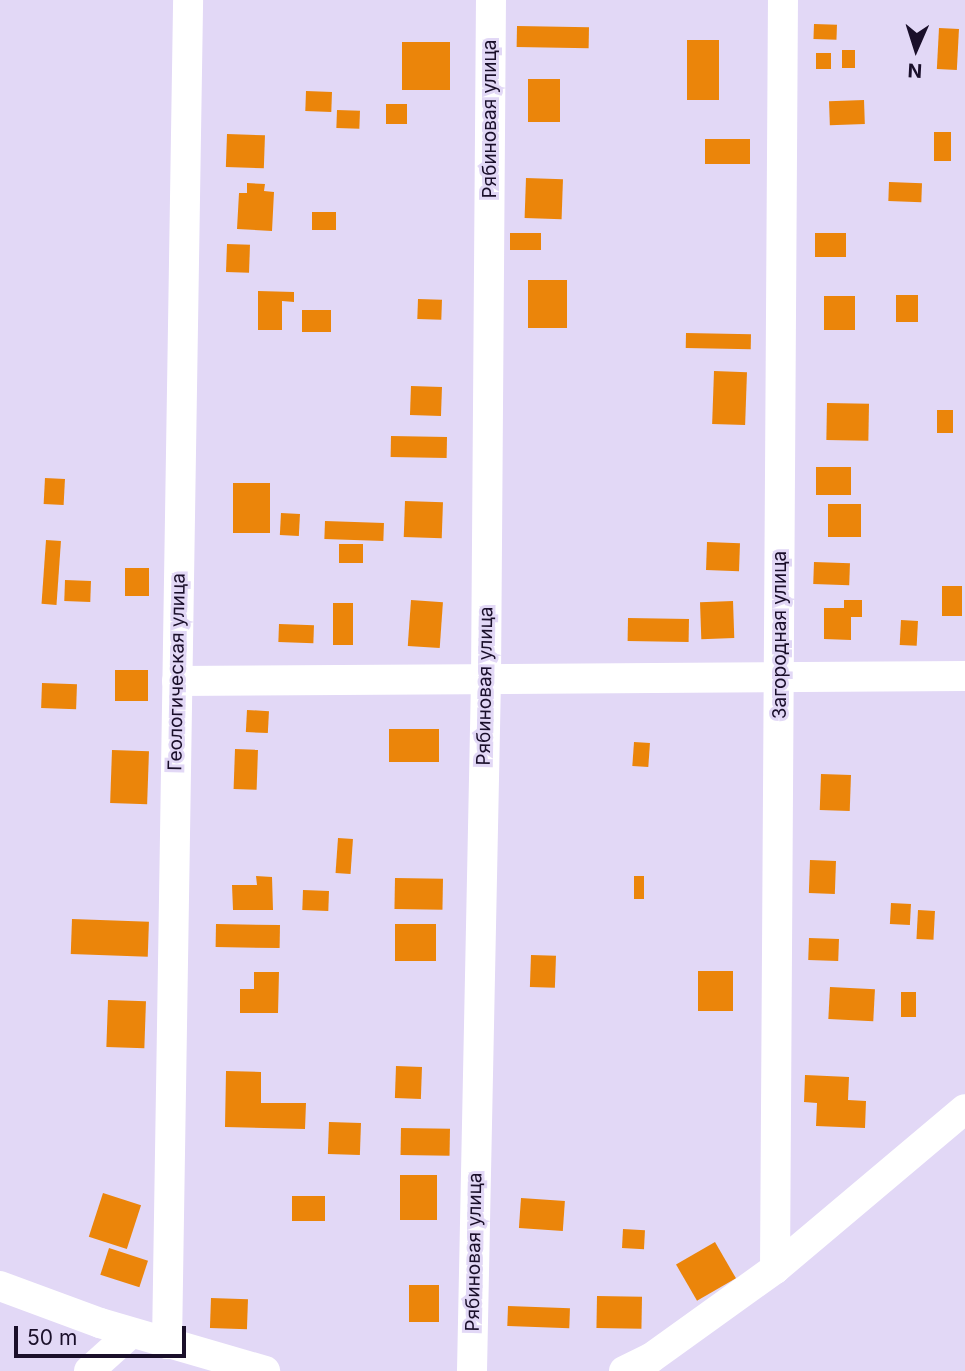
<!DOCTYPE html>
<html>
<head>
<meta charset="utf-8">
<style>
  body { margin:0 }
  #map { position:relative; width:965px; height:1371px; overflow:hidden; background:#e2d8f6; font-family:Inter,sans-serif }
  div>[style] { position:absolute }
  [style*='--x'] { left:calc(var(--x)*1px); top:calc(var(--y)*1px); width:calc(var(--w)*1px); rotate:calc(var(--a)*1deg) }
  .building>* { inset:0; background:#eb850a; transform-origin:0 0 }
  .minor>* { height:30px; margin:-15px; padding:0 15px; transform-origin:15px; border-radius:15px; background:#fff }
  span { translate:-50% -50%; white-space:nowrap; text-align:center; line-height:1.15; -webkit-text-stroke:6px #e2d8f6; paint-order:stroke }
  .street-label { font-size:19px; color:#1a0f2a }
  .north { position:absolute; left:881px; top:14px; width:70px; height:70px; -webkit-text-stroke:5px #e2d8f6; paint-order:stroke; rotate:183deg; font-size:19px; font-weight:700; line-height:28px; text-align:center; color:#1a0f2a }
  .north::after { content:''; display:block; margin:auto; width:24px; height:32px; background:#1a0f2a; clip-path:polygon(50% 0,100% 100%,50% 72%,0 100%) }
  .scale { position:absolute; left:14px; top:1326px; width:172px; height:32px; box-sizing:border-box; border:4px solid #1a0f2a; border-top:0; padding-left:9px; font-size:21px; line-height:24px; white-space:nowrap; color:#1a0f2a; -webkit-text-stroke:5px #e2d8f6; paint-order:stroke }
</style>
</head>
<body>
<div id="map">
  <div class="building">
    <i style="left:814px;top:24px;width:23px;height:15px;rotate:2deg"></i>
    <i style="left:517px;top:26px;width:72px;height:21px;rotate:1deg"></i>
    <i style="left:939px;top:28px;width:20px;height:41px;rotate:3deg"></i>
    <i style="left:687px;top:40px;width:32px;height:60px"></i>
    <i style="left:402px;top:42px;width:48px;height:48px"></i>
    <i style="left:842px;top:50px;width:13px;height:18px"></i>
    <i style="left:816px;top:53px;width:15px;height:16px"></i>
    <i style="left:528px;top:79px;width:32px;height:43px"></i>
    <i style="left:306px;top:91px;width:26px;height:20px;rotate:2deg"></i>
    <i style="left:864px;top:100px;width:24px;height:35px;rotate:88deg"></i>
    <i style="left:386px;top:104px;width:21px;height:20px"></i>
    <i style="left:337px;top:110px;width:23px;height:18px;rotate:2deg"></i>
    <i style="left:934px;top:132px;width:17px;height:29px"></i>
    <i style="left:227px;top:134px;width:38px;height:33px;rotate:2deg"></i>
    <i style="left:705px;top:139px;width:45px;height:25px"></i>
    <i style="left:526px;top:178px;width:37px;height:40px;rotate:2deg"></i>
    <i style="left:889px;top:182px;width:33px;height:19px;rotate:2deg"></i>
    <i style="clip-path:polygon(247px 183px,265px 184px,264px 191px,274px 192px,272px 231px,237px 229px,239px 193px,247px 193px)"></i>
    <i style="left:312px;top:212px;width:24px;height:18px"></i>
    <i style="left:510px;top:233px;width:31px;height:17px"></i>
    <i style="left:815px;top:233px;width:31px;height:24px"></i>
    <i style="left:227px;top:244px;width:23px;height:28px;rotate:2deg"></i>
    <i style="left:528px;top:280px;width:39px;height:48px"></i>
    <i style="clip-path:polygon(258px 291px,294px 292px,294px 302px,282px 301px,282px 330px,258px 330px)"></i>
    <i style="left:896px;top:295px;width:22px;height:27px"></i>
    <i style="left:855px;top:296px;width:34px;height:31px;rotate:90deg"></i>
    <i style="left:418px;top:299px;width:24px;height:20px;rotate:2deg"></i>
    <i style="left:302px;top:310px;width:29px;height:22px"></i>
    <i style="left:686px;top:333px;width:65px;height:15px;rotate:1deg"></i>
    <i style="left:714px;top:371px;width:33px;height:53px;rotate:2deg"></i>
    <i style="left:411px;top:386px;width:31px;height:29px;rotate:2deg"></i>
    <i style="left:827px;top:403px;width:42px;height:37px;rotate:1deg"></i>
    <i style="left:937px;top:410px;width:16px;height:23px"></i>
    <i style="left:391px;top:436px;width:56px;height:21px;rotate:1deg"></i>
    <i style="left:816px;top:467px;width:35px;height:28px"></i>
    <i style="left:45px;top:478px;width:20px;height:26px;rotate:3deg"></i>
    <i style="left:233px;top:483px;width:37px;height:50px"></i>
    <i style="left:405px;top:501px;width:38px;height:36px;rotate:2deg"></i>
    <i style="left:828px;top:504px;width:33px;height:33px"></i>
    <i style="left:281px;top:513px;width:19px;height:22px;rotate:3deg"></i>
    <i style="left:325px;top:521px;width:59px;height:18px;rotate:2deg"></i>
    <i style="left:46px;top:540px;width:15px;height:64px;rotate:4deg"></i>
    <i style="left:707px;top:542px;width:33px;height:28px;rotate:2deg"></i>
    <i style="left:339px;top:544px;width:24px;height:19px"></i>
    <i style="left:814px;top:562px;width:36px;height:22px;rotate:2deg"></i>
    <i style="left:125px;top:568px;width:24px;height:28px"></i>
    <i style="left:65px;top:580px;width:26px;height:21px;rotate:2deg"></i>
    <i style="left:942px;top:586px;width:20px;height:30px"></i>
    <i style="left:411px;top:600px;width:32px;height:46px;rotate:4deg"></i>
    <i style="clip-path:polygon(844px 600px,862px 600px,862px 617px,851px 617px,851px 640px,824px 639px,824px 608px,844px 608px)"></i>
    <i style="left:733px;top:601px;width:37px;height:33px;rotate:88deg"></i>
    <i style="left:333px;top:603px;width:20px;height:42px"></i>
    <i style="left:628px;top:618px;width:61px;height:23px;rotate:1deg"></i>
    <i style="left:901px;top:620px;width:17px;height:25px;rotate:3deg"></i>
    <i style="left:279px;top:624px;width:35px;height:18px;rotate:2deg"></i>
    <i style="left:115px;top:670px;width:33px;height:31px"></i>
    <i style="left:42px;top:683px;width:35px;height:25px;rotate:2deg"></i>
    <i style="left:247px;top:710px;width:22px;height:22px;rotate:3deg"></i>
    <i style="left:389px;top:729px;width:50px;height:33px"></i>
    <i style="left:634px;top:742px;width:16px;height:24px;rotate:4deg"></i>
    <i style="left:235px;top:749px;width:23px;height:40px;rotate:2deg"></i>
    <i style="left:112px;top:750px;width:37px;height:53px;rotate:2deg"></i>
    <i style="left:821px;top:774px;width:30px;height:36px;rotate:2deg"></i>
    <i style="left:338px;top:838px;width:15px;height:35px;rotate:4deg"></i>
    <i style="left:810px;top:860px;width:26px;height:33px;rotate:2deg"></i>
    <i style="clip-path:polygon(256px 876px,272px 877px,273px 910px,233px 910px,232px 885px,257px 885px)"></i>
    <i style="left:634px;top:876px;width:10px;height:23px"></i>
    <i style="left:395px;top:878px;width:48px;height:31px;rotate:1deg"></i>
    <i style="left:303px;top:890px;width:26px;height:20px;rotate:2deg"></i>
    <i style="left:891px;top:903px;width:20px;height:21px;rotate:3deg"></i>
    <i style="left:918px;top:910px;width:17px;height:29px;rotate:3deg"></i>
    <i style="left:72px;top:919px;width:77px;height:35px;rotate:2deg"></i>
    <i style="left:216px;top:924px;width:64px;height:23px;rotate:1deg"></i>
    <i style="left:395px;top:924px;width:41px;height:37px"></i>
    <i style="left:809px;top:938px;width:30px;height:22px;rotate:2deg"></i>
    <i style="left:531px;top:955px;width:25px;height:32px;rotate:2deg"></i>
    <i style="left:698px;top:971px;width:35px;height:40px"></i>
    <i style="clip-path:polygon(254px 972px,279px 972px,278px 1013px,240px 1013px,240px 989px,254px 989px)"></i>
    <i style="left:830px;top:987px;width:45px;height:32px;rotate:3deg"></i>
    <i style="left:901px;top:992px;width:15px;height:25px"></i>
    <i style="left:108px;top:1000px;width:38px;height:47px;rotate:2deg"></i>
    <i style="left:396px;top:1066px;width:26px;height:32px;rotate:2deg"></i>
    <i style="clip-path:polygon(226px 1071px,261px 1072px,261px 1103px,306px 1103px,305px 1129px,225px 1127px)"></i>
    <i style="clip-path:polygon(805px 1075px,849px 1077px,848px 1100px,866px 1101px,865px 1128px,816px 1126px,817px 1103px,804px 1102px)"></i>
    <i style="left:329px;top:1122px;width:32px;height:32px;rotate:2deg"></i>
    <i style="left:401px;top:1128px;width:49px;height:27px;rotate:1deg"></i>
    <i style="left:400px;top:1175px;width:37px;height:45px"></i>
    <i style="left:103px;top:1193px;width:40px;height:46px;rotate:18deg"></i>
    <i style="left:292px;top:1196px;width:33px;height:25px"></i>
    <i style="left:521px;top:1198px;width:44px;height:30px;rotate:4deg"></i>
    <i style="left:623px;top:1229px;width:22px;height:19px;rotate:3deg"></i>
    <i style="left:715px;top:1242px;width:42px;height:45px;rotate:60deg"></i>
    <i style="left:109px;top:1248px;width:41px;height:28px;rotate:18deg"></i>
    <i style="left:409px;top:1285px;width:30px;height:37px"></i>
    <i style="left:597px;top:1296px;width:45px;height:32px;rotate:1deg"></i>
    <i style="left:211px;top:1298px;width:37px;height:30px;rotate:2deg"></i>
    <i style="left:508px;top:1306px;width:62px;height:20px;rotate:2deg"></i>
  </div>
  <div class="minor">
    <i style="--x:177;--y:681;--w:788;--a:-0.36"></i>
    <i style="--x:775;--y:1269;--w:1269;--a:-89.64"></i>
    <i style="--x:0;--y:1286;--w:107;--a:20.3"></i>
    <i style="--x:100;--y:1323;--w:172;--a:16.2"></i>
    <i style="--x:167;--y:1344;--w:1344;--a:-89.1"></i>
    <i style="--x:89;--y:1371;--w:57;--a:-42.1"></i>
    <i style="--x:472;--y:1371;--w:692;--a:-88.84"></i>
    <i style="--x:486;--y:679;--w:679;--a:-89.58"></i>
    <i style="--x:624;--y:1371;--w:30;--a:-26"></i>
    <i style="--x:651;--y:1358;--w:153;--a:-35.7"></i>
    <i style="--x:775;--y:1269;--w:248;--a:-40.1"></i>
  </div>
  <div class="street-label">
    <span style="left:490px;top:119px;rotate:-90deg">Рябиновая улица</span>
    <span style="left:780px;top:635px;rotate:-90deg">Загородная улица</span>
    <span style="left:177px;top:672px;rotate:-89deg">Геологическая улица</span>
    <span style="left:485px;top:686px;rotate:-89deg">Рябиновая улица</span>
    <span style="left:474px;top:1252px;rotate:-89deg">Рябиновая улица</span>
  </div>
  <div class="north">N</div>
  <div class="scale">50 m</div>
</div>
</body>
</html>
